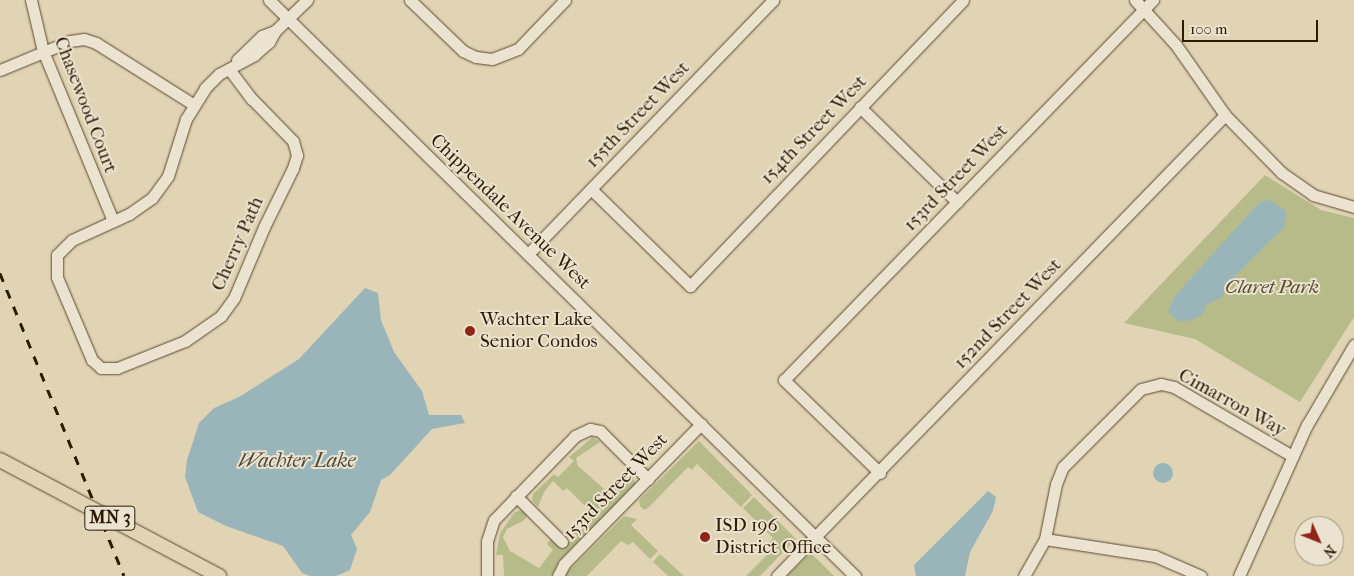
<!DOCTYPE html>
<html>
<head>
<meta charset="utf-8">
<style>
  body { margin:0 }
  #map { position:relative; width:1354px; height:576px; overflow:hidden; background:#e0d4b5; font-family:"IM FELL French Canon",serif }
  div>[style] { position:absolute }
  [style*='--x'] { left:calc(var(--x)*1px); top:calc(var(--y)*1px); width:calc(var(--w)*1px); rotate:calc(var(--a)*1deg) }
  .green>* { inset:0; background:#b7bb8a }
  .water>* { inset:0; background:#99b5b9 }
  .round { border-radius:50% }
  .roads { filter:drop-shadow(0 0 1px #594830) drop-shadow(0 0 1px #594830) }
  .minor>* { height:11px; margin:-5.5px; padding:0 5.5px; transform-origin:5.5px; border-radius:5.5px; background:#ebe3cf }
  .major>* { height:14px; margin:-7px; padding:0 7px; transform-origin:7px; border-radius:7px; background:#e0d4b5 }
  .rail>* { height:2.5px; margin-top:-1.25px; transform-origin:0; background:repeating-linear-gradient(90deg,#2c1a03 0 9px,transparent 0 18px) }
  .dots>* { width:14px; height:14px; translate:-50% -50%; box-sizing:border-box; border:2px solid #ebe3cf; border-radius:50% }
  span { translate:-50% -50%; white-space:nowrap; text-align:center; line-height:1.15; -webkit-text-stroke:4px #ebe3cf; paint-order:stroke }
  .shield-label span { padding:1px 4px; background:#ebe3cf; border:1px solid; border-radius:4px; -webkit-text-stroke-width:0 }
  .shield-label { font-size:18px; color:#2c1a03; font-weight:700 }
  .street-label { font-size:19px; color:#2c1a03 }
  .park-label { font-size:19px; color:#564a2c; font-style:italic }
  .poi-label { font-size:19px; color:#2c1a03 }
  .left { translate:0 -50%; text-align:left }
  .water-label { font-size:20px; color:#4d483a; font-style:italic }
  .north { position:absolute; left:1294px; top:516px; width:50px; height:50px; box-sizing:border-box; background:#ebe3cf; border:1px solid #9f937d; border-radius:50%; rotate:134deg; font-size:14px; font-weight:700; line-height:20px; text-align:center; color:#2c1a03 }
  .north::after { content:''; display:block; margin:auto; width:18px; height:22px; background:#8f2418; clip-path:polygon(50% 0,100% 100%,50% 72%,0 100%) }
  .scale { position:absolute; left:1182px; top:20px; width:136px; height:22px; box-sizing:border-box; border:2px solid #2c1a03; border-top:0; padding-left:6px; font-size:15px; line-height:18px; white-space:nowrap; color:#2c1a03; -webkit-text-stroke:4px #ebe3cf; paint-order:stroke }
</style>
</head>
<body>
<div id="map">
  <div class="green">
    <i style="clip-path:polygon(1265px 175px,1321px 210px,1354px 218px,1354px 317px,1300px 402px,1195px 339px,1124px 323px)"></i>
    <i style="clip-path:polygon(593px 437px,600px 442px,576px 458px,578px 466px,610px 494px,629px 469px,636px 484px,559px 561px,552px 576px,504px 576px,503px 555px,496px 555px,500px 533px,515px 512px,522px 510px,528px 515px,523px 521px,507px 529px,503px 537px,510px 551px,539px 568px,553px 550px,547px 544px,552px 538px,563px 548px,571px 540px,565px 533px,570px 528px,574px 530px,592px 513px,567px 488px,563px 491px,553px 481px,544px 492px,538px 507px,532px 500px,533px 494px,554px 474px,558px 477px,574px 461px,569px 457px)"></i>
    <i style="clip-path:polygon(699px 441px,752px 495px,741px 507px,697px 464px,692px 470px,688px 467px,648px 508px,644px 510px,640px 506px,639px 500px)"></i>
    <i style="clip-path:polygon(754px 497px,796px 539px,760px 576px,746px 576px,772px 550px,768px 544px,773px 538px,743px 508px)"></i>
    <i style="clip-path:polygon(624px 516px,637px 519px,631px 525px,658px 551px,650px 559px,633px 542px,628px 545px,621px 541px,587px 576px,563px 576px)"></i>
    <i style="clip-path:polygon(660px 554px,684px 576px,668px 576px,653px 562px)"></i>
    <i style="clip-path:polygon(812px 554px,834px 576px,787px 576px,807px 556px)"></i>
  </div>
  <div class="water">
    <i style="clip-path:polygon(1269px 200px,1286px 211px,1285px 226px,1235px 276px,1222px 297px,1206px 305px,1202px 315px,1189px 321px,1178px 321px,1168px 311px,1175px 296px,1260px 202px)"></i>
    <i style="clip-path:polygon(365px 288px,378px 293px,381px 320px,394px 352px,422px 391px,429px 415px,461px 415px,465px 423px,432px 429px,390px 475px,381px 480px,370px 512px,351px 535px,357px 549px,350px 570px,336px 576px,310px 576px,302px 573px,283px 546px,226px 526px,198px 512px,185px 477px,187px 460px,199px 423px,214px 408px,239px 397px,299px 359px)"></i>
    <i class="round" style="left:1153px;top:463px;width:20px;height:20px"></i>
    <i style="clip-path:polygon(988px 491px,996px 497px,993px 511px,970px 552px,965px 576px,916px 576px,914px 565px)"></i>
  </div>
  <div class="roads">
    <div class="minor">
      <i style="--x:31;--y:0;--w:52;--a:76.8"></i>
      <i style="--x:43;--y:51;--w:184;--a:67.6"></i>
      <i style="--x:269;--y:0;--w:822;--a:44.51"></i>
      <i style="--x:410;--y:0;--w:74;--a:43.9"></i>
      <i style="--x:463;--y:51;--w:14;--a:25"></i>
      <i style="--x:476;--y:57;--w:16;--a:7"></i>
      <i style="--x:492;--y:59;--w:28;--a:-21"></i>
      <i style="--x:518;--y:49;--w:68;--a:-46.2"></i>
      <i style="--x:1135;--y:0;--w:61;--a:47.7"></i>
      <i style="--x:1176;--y:45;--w:85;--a:55"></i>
      <i style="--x:1225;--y:115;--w:81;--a:45.5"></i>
      <i style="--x:1282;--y:173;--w:38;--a:35"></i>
      <i style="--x:1313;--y:195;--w:43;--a:16.3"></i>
      <i style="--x:237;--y:60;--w:35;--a:-44"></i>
      <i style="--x:262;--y:36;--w:14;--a:-21"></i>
      <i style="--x:229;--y:69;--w:38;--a:53"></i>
      <i style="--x:252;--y:99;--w:59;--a:45.7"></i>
      <i style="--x:293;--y:141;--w:15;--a:74"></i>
      <i style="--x:297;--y:155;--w:14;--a:107"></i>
      <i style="--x:293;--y:168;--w:66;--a:116.2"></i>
      <i style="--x:264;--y:227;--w:77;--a:112.9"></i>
      <i style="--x:234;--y:298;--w:22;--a:126"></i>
      <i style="--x:221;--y:316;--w:44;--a:145.2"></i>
      <i style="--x:185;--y:341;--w:73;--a:158.3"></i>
      <i style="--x:117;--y:368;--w:16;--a:180"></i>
      <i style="--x:101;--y:368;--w:12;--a:-138"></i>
      <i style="--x:92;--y:360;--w:90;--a:-112.9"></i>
      <i style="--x:57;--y:277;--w:22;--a:-90"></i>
      <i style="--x:57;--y:255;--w:21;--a:-45"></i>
      <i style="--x:72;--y:240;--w:63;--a:-24.5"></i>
      <i style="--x:129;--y:214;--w:28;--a:-35"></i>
      <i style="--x:152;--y:198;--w:27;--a:-54"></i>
      <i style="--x:168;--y:176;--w:60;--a:-72.5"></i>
      <i style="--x:186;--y:119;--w:36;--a:-58"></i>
      <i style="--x:205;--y:88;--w:20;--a:-45"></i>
      <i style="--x:219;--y:74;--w:40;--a:-28"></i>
      <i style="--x:254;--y:55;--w:20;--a:-41"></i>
      <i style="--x:269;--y:42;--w:13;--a:-61"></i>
      <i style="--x:275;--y:31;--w:45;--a:-44.1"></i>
      <i style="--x:0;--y:70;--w:76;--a:-22.5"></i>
      <i style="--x:70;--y:41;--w:14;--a:-8"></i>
      <i style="--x:84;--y:39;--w:13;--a:18"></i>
      <i style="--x:96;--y:43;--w:115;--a:32.2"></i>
      <i style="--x:860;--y:107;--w:136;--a:44.4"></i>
      <i style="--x:591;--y:189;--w:139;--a:44.4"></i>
      <i style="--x:690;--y:286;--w:395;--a:-46.3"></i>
      <i style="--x:528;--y:254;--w:353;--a:-46"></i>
      <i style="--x:880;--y:473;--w:134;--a:-135.9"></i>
      <i style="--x:784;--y:380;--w:530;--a:-45.84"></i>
      <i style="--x:516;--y:496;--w:65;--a:45"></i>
      <i style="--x:1045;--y:539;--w:111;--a:8.8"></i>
      <i style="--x:1155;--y:556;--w:50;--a:23.5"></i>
      <i style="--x:487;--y:576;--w:35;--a:-90"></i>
      <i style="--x:487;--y:541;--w:22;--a:-72"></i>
      <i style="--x:494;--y:520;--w:117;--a:-46"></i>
      <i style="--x:575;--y:436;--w:17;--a:-25"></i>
      <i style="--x:590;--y:429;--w:10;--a:11"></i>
      <i style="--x:600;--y:431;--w:68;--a:45"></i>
      <i style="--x:558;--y:576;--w:13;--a:-63"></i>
      <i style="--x:564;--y:564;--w:196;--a:-45.6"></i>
      <i style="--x:777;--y:576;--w:643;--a:-45.82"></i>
      <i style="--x:1024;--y:576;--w:43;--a:-60.4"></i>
      <i style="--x:1045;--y:539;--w:56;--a:-78.7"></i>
      <i style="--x:1056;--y:484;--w:18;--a:-68"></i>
      <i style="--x:1063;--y:467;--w:110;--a:-45"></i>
      <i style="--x:1141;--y:389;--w:21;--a:-14"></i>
      <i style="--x:1161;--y:384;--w:13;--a:13"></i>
      <i style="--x:1174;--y:387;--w:137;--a:30.3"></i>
      <i style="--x:1239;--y:576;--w:166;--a:-65.8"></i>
      <i style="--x:1307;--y:425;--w:93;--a:-59.6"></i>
    </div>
    <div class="major">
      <i style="--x:0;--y:460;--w:248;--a:27.9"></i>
    </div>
  </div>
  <div class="rail">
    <i style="--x:0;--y:273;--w:327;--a:67.7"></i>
  </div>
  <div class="dots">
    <i style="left:470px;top:331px;background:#8f2418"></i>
    <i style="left:705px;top:537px;background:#8f2418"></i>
  </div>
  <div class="shield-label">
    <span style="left:110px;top:518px">MN 3</span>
  </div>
  <div class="street-label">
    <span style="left:85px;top:105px;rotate:69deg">Chasewood Court</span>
    <span style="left:638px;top:115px;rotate:-46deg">155th Street West</span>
    <span style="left:814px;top:130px;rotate:-46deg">154th Street West</span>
    <span style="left:956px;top:178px;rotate:-46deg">153rd Street West</span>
    <span style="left:510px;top:212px;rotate:44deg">Chippendale Avenue West</span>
    <span style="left:238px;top:244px;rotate:-66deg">Cherry Path</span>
    <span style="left:1008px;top:314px;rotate:-46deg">152nd Street West</span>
    <span style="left:1232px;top:403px;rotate:29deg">Cimarron Way</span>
    <span style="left:616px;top:487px;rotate:-46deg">153rd Street West</span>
  </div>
  <div class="park-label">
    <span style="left:1272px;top:288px">Claret Park</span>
  </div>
  <div class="poi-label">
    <span class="left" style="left:480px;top:331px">Wachter Lake<br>Senior Condos</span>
    <span class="left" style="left:715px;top:537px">ISD 196<br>District Office</span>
  </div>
  <div class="water-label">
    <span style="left:297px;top:460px">Wachter Lake</span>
  </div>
  <div class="north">N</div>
  <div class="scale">100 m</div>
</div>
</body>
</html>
